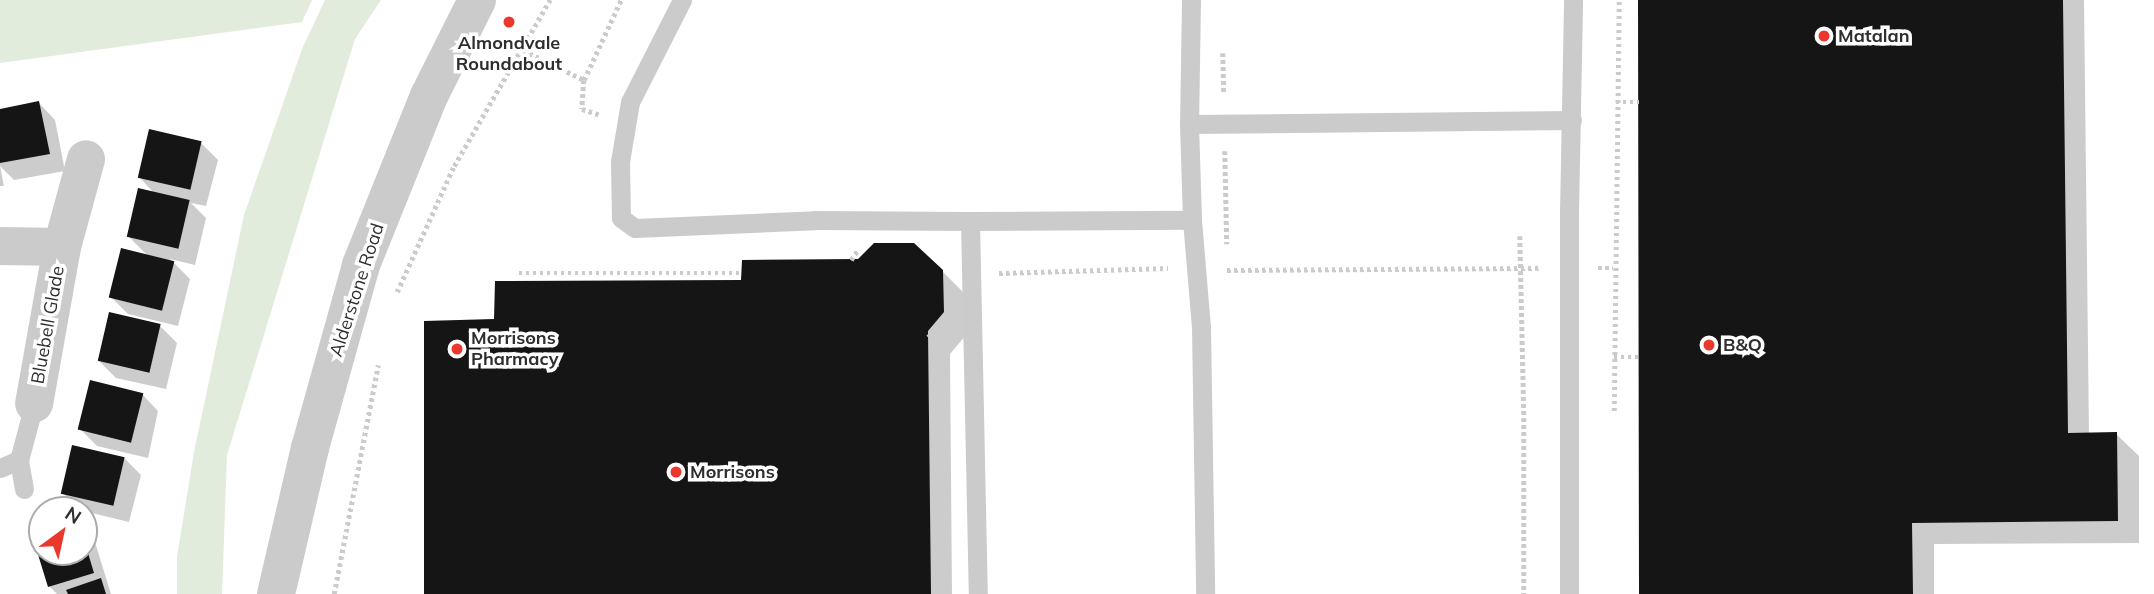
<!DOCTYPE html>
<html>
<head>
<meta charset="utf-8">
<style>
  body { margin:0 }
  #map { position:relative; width:2154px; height:594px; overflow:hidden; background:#fff; font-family:Mulish,sans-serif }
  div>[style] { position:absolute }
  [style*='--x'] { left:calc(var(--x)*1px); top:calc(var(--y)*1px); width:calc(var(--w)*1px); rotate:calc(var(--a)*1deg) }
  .green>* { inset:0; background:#e2ecdc }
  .shadow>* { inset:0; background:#0003 }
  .building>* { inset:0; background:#151515; transform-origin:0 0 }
  .path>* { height:4.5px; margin-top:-2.25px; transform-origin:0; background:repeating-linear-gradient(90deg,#cbcbcb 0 3.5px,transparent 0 7px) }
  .service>* { height:19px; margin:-9.5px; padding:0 9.5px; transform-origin:9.5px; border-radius:9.5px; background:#cbcbcb }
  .minor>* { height:38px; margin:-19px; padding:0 19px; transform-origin:19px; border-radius:19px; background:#cbcbcb }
  .tertiary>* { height:38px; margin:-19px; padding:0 19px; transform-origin:19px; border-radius:19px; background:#cbcbcb }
  .dots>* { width:19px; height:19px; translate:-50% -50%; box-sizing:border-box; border:4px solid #fff; border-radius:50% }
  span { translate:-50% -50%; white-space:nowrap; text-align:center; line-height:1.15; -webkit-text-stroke:7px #fff; paint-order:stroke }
  .poi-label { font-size:18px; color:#2e2e2e; font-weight:700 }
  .left { translate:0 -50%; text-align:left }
  .street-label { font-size:18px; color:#2e2e2e }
  .north { position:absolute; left:28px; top:496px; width:70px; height:70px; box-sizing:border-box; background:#fff; border:2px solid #ababab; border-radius:50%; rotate:33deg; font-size:19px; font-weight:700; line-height:28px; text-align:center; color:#2e2e2e }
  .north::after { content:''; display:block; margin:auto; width:24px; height:32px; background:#ea392c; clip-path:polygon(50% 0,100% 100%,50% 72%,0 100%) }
</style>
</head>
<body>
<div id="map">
  <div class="green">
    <i style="clip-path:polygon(0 0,312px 0,302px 22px,0 63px)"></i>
    <i style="clip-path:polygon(325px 0,381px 0,355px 39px,227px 455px,222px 594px,177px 594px,177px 557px,194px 452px,244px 215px,302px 49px)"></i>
  </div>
  <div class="shadow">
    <i style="clip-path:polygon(1640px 0,2084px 0,2089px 434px,2116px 434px,2139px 456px,2139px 543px,1934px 544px,1934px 594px,1641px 594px)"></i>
    <i style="clip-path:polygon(39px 103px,55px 120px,65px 171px,14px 180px,0 166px,0 110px)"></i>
    <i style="clip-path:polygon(201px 143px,218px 160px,206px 206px,191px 203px,206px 218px,195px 265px,170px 259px,190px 279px,178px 326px,128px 314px,111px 297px,148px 256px,128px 236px,155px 194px,139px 177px)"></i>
    <i style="clip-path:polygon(0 166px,4px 186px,0 186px)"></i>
    <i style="clip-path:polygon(942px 271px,965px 294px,966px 335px,950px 354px,952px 594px,425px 594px,496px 321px,743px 282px)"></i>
    <i style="clip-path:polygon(160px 326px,177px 343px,166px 389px,116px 378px,99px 361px)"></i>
    <i style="clip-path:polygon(142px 394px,158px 411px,148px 458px,97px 446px,80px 429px)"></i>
    <i style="clip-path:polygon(124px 458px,141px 475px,129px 522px,79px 510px,63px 493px)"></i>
    <i style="clip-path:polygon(84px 530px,94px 539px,111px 594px,57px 594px,50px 587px,34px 536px,42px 533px,42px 552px,84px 552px)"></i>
  </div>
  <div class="building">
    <i style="clip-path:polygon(1638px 0,2063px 0,2068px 433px,2117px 432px,2118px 521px,1912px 523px,1913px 594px,1639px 594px)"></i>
    <i style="clip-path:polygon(39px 101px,50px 154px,0 163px,0 109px)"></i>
    <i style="left:149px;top:129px;width:54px;height:50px;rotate:13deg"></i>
    <i style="left:138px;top:188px;width:53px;height:50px;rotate:13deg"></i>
    <i style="clip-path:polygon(874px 243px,914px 243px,943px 270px,944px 312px,928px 331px,931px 594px,424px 594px,424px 321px,494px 319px,495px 281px,741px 280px,742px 260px,858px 259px)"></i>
    <i style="left:121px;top:248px;width:55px;height:51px;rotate:14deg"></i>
    <i style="left:109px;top:312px;width:53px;height:50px;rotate:13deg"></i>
    <i style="left:90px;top:380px;width:55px;height:51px;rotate:14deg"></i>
    <i style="left:72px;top:445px;width:54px;height:50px;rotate:13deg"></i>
    <i style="clip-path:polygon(42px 532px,42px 552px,84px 552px,85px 543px,94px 573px,48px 587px,32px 535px)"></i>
    <i style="clip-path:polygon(101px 578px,106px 594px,68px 594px,66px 590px)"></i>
  </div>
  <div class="path">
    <i style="--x:523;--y:50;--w:68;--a:26.2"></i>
    <i style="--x:584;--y:80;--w:88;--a:-65.2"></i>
    <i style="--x:1223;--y:53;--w:40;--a:88.6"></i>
    <i style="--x:584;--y:80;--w:29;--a:94"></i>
    <i style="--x:582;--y:109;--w:19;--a:18"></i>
    <i style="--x:1616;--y:102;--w:23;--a:0"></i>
    <i style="--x:1225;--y:151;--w:93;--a:88.8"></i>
    <i style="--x:1520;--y:236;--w:182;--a:88.7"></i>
    <i style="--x:1524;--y:418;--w:176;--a:90"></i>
    <i style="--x:851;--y:260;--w:11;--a:-56"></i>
    <i style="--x:1598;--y:268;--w:15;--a:0"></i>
    <i style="--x:1227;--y:270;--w:313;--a:-0.4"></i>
    <i style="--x:519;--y:273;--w:222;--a:0"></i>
    <i style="--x:999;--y:273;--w:169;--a:-1.7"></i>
    <i style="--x:397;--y:292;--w:138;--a:-65.7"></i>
    <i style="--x:454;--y:166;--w:192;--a:-60"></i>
    <i style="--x:928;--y:337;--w:20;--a:-45"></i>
    <i style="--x:1614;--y:357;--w:25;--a:0"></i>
    <i style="--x:1614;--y:411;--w:411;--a:-89.3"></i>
    <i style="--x:334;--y:594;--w:233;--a:-79.1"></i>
  </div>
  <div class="service">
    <i style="--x:682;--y:0;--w:114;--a:117"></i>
    <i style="--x:630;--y:102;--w:61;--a:99.5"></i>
    <i style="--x:620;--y:162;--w:56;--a:89"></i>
    <i style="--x:621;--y:218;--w:17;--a:36"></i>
    <i style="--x:635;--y:228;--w:180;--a:-2.5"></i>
    <i style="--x:815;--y:220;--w:155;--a:0.4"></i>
    <i style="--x:970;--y:221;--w:373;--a:88.8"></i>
    <i style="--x:1191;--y:0;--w:124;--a:90.9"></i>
    <i style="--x:1189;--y:124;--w:96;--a:88.2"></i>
    <i style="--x:1192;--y:220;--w:107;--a:85.2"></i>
    <i style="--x:1201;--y:327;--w:267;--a:89.1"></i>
    <i style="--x:1189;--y:124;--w:383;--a:-0.6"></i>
    <i style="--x:970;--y:221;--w:222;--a:-0.3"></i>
    <i style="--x:0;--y:468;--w:21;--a:-23"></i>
    <i style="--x:24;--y:489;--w:29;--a:-100"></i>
    <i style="--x:19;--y:460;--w:58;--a:-75"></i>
    <i style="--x:1569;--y:594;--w:381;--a:-90"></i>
    <i style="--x:1569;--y:213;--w:213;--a:-88.9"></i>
  </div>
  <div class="minor">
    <i style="--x:0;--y:246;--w:62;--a:0.9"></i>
    <i style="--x:62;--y:247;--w:159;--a:100.1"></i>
    <i style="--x:62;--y:247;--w:91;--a:-74.7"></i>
  </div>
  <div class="tertiary">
    <i style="--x:276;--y:594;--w:150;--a:-76.9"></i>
    <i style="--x:310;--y:448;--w:190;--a:-74.4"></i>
    <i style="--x:361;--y:265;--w:182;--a:-68.1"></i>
    <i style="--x:429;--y:96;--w:107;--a:-63.4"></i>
  </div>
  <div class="dots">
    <i style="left:509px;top:22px;background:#ea392c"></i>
    <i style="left:1824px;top:36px;background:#ea392c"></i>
    <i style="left:1709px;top:345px;background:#ea392c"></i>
    <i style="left:457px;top:349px;background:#ea392c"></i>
    <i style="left:676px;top:472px;background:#ea392c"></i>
  </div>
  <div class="poi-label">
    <span class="left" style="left:1838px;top:36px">Matalan</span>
    <span style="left:509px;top:54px">Almondvale<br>Roundabout</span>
    <span class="left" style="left:471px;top:349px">Morrisons<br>Pharmacy</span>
    <span class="left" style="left:1723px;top:345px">B&amp;Q</span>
    <span class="left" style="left:690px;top:472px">Morrisons</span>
  </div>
  <div class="street-label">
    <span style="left:357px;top:290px;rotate:-72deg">Alderstone Road</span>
    <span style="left:48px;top:325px;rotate:-80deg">Bluebell Glade</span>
  </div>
  <div class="north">N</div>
</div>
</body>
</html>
